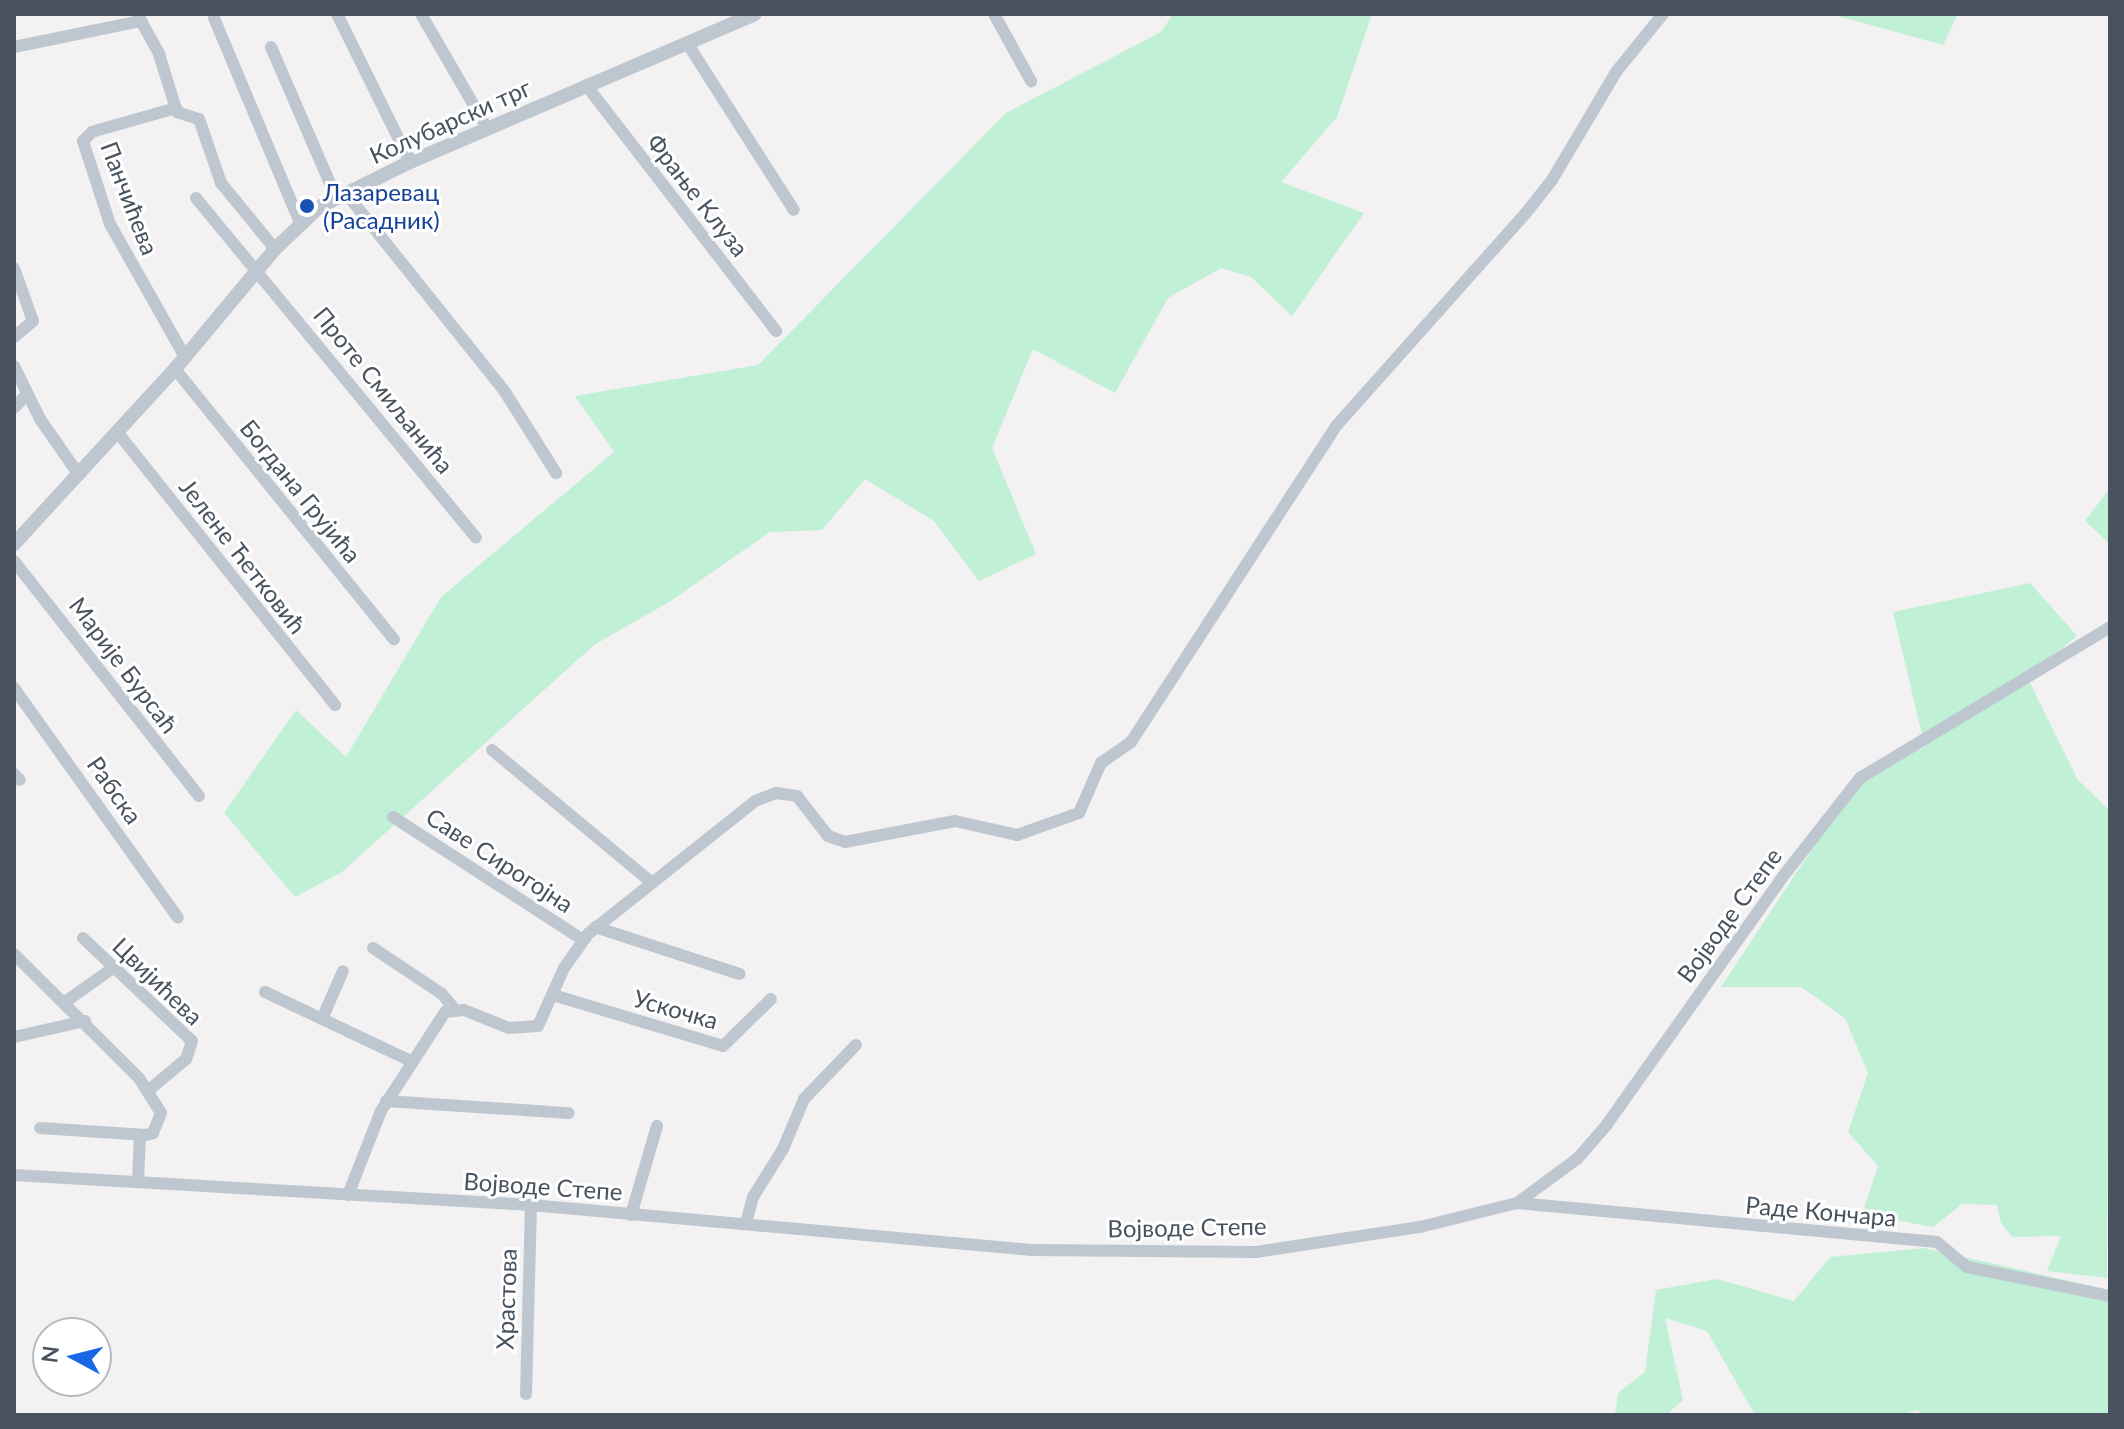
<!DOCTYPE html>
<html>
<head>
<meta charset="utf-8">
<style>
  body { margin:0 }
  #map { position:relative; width:2124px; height:1429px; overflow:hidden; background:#f3f1f1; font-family:Lato,sans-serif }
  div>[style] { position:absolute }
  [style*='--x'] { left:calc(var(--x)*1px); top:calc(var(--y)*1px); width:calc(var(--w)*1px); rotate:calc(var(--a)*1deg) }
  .green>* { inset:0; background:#c0f0d5 }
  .minor>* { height:12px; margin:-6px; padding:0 6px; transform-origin:6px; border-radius:6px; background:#bec7d0 }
  .tertiary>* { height:14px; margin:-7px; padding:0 7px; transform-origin:7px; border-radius:7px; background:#bec7d0 }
  .dots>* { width:22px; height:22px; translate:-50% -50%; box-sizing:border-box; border:4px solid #fff; border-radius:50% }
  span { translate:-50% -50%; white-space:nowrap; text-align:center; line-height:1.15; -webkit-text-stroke:6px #fff; paint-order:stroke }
  .street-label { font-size:24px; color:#48535f }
  .transit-label { font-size:24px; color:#164399 }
  .left { translate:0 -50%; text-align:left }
  .frame { position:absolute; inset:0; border:16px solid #48535f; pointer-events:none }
  .north { position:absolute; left:32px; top:1317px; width:80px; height:80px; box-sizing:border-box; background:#fff; border:2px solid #b6babf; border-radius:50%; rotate:277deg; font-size:22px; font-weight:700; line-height:32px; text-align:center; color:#48535f }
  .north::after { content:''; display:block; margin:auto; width:28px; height:36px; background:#1767e7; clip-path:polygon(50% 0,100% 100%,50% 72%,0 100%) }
</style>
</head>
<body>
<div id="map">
  <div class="green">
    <i style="clip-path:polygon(1173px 14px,1372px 14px,1337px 117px,1281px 182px,1364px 213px,1292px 316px,1251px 277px,1221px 268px,1168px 298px,1115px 393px,1033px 349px,992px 448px,1036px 554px,979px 581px,934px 521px,865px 479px,822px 530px,770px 532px,669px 602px,594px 645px,342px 872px,295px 897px,224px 813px,296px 710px,346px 757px,441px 597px,614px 452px,575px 396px,758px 365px,1006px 113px,1161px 32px)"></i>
    <i style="clip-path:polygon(1831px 14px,1958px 14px,1943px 45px)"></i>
    <i style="clip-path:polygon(2110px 488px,2110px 544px,2085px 521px)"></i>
    <i style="clip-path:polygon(2030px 583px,2077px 636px,2027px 677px,2078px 780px,2110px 811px,2107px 1278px,2047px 1271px,2061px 1236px,2012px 1237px,2001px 1223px,1997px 1205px,1962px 1204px,1933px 1227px,1862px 1214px,1878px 1166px,1848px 1132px,1868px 1073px,1845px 1018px,1801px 987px,1721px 987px,1858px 779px,1925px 747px,1893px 612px)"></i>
    <i style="clip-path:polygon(1924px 1248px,2110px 1290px,2110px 1415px,1923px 1415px,1918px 1410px,1899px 1415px,1755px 1415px,1707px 1331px,1665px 1318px,1683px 1400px,1666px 1415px,1615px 1415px,1618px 1393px,1645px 1372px,1656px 1290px,1717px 1279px,1794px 1301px,1830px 1257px)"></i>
  </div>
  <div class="minor">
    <i style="--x:337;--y:14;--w:165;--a:63.7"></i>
    <i style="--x:421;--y:14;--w:132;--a:59.9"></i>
    <i style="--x:994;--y:14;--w:77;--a:61.1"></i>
    <i style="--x:214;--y:18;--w:222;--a:67.2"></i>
    <i style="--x:141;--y:21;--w:38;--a:61"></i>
    <i style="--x:159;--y:54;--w:61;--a:72.8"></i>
    <i style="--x:177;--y:112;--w:23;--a:18"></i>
    <i style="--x:199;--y:119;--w:68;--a:71"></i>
    <i style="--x:221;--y:183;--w:85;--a:50.7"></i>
    <i style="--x:687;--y:43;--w:198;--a:57.4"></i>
    <i style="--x:14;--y:47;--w:130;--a:-11.6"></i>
    <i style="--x:141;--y:21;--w:8;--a:-113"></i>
    <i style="--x:271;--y:47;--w:163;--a:66.6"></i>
    <i style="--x:586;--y:85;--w:311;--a:52.3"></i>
    <i style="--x:176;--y:108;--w:87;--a:164.1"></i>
    <i style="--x:92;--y:132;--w:13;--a:135"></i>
    <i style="--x:83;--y:141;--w:87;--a:72"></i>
    <i style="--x:110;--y:224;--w:153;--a:60.6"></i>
    <i style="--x:345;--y:192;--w:256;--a:51.3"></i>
    <i style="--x:505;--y:392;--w:96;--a:57.8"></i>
    <i style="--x:196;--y:198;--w:440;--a:50.5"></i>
    <i style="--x:14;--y:268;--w:56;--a:70.3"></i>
    <i style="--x:33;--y:321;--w:25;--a:140"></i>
    <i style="--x:14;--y:366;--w:59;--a:63.9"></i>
    <i style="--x:40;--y:419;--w:68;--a:55.1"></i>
    <i style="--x:175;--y:369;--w:348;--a:51"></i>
    <i style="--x:14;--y:408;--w:19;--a:-47"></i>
    <i style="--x:118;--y:433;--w:348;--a:51.4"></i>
    <i style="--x:14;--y:561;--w:299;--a:51.8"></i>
    <i style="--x:14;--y:688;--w:282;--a:54.5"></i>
    <i style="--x:492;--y:750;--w:208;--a:39.7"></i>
    <i style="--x:14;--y:774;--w:8;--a:45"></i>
    <i style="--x:393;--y:817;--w:226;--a:32.9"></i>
    <i style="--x:595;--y:927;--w:152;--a:18"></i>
    <i style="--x:83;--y:938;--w:150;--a:43.4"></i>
    <i style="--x:192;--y:1041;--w:19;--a:108"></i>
    <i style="--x:186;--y:1059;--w:48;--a:140"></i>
    <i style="--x:373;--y:948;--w:83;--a:33.7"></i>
    <i style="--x:442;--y:994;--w:17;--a:50"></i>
    <i style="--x:14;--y:954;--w:176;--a:44.8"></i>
    <i style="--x:139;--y:1078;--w:41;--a:57.8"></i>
    <i style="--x:161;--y:1113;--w:22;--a:112"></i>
    <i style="--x:153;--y:1133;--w:7;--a:164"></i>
    <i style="--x:146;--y:1135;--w:106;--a:-176.2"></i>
    <i style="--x:265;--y:992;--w:161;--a:25.3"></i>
    <i style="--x:553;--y:995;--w:177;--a:16.7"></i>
    <i style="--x:723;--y:1046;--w:67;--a:-44.4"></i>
    <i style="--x:65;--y:1002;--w:59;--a:-35.3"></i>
    <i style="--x:322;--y:1019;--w:52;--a:-66.4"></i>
    <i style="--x:14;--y:1037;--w:73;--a:-12.7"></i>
    <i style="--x:386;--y:1101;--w:183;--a:3.8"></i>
    <i style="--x:14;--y:1175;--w:518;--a:3.32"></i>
    <i style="--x:531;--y:1205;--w:503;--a:5.13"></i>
    <i style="--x:1032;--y:1250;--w:224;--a:0.5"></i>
    <i style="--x:1256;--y:1252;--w:166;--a:-8.7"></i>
    <i style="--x:1420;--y:1227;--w:100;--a:-13.9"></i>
    <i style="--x:1517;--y:1203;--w:74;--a:-36.3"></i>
    <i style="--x:1577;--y:1159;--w:43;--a:-48.8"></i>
    <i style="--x:1605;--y:1127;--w:304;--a:-54.6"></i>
    <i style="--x:1781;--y:879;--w:128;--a:-52"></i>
    <i style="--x:1860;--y:778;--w:292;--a:-31.1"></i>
    <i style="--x:138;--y:1182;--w:47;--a:-87.6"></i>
    <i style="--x:348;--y:1195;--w:90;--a:-68.6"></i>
    <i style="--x:381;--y:1111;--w:118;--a:-57.1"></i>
    <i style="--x:445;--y:1012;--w:19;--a:-6"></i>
    <i style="--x:464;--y:1010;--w:48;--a:21.8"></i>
    <i style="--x:509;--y:1028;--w:29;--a:-4"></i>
    <i style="--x:538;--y:1026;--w:64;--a:-65.9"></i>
    <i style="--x:564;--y:968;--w:42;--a:-54.8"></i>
    <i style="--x:588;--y:934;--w:213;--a:-38.5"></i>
    <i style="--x:755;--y:801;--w:22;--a:-21"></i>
    <i style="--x:776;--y:793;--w:21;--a:8"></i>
    <i style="--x:797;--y:796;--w:51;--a:52.2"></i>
    <i style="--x:828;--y:836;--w:18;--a:19"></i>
    <i style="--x:845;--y:842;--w:112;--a:-10.8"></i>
    <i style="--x:955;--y:821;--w:64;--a:12.7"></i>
    <i style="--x:1017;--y:835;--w:66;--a:-19.5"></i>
    <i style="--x:1079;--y:813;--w:55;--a:-66.3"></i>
    <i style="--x:1101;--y:763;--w:37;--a:-35"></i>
    <i style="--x:1131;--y:742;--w:378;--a:-57"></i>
    <i style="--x:1337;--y:425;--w:284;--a:-48.3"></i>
    <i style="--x:1526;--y:213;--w:42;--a:-51.8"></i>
    <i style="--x:1552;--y:180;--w:126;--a:-59.3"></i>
    <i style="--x:1616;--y:72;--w:75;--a:-51"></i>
    <i style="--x:1517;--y:1203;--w:422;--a:5.3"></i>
    <i style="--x:1937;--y:1242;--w:39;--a:40"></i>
    <i style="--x:1967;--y:1267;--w:146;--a:11.5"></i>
    <i style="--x:631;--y:1215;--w:93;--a:-73.7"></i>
    <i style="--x:746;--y:1223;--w:27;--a:-75"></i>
    <i style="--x:753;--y:1197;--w:57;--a:-58"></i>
    <i style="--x:783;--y:1149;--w:54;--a:-67.2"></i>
    <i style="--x:804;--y:1099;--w:75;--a:-46.1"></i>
    <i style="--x:526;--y:1394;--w:189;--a:-88.5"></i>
  </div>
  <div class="tertiary">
    <i style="--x:14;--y:544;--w:238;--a:-47.4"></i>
    <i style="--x:175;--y:369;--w:156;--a:-50.2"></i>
    <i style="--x:275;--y:249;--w:61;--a:-43.7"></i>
    <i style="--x:319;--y:207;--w:102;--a:-26.3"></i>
    <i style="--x:410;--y:162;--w:375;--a:-23.2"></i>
  </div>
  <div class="dots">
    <i style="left:307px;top:206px;background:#1a4fb4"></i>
  </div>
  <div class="street-label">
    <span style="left:450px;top:121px;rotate:-24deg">Колубарски трг</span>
    <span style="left:698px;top:195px;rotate:52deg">Фрање Клуза</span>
    <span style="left:130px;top:198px;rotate:69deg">Панчићева</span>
    <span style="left:384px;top:390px;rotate:51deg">Проте Смиљанића</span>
    <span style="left:301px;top:491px;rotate:51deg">Богдана Грујића</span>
    <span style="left:243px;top:556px;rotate:52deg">Јелене Ћетковић</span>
    <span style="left:124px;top:665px;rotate:53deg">Марије Бурсаћ</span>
    <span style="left:115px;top:790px;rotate:55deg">Рабска</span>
    <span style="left:500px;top:860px;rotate:33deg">Саве Сирогојна</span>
    <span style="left:1729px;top:915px;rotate:-54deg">Војводе Степе</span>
    <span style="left:158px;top:981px;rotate:44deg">Цвијићева</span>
    <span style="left:676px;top:1009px;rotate:16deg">Ускочка</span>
    <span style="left:543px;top:1186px;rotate:4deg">Војводе Степе</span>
    <span style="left:1821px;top:1211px;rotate:5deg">Раде Кончара</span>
    <span style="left:1187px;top:1227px;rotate:-1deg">Војводе Степе</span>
    <span style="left:506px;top:1299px;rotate:-88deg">Храстова</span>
  </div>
  <div class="transit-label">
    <span class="left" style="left:323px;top:206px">Лазаревац<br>(Расадник)</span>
  </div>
  <div class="frame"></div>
  <div class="north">N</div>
</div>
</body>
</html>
